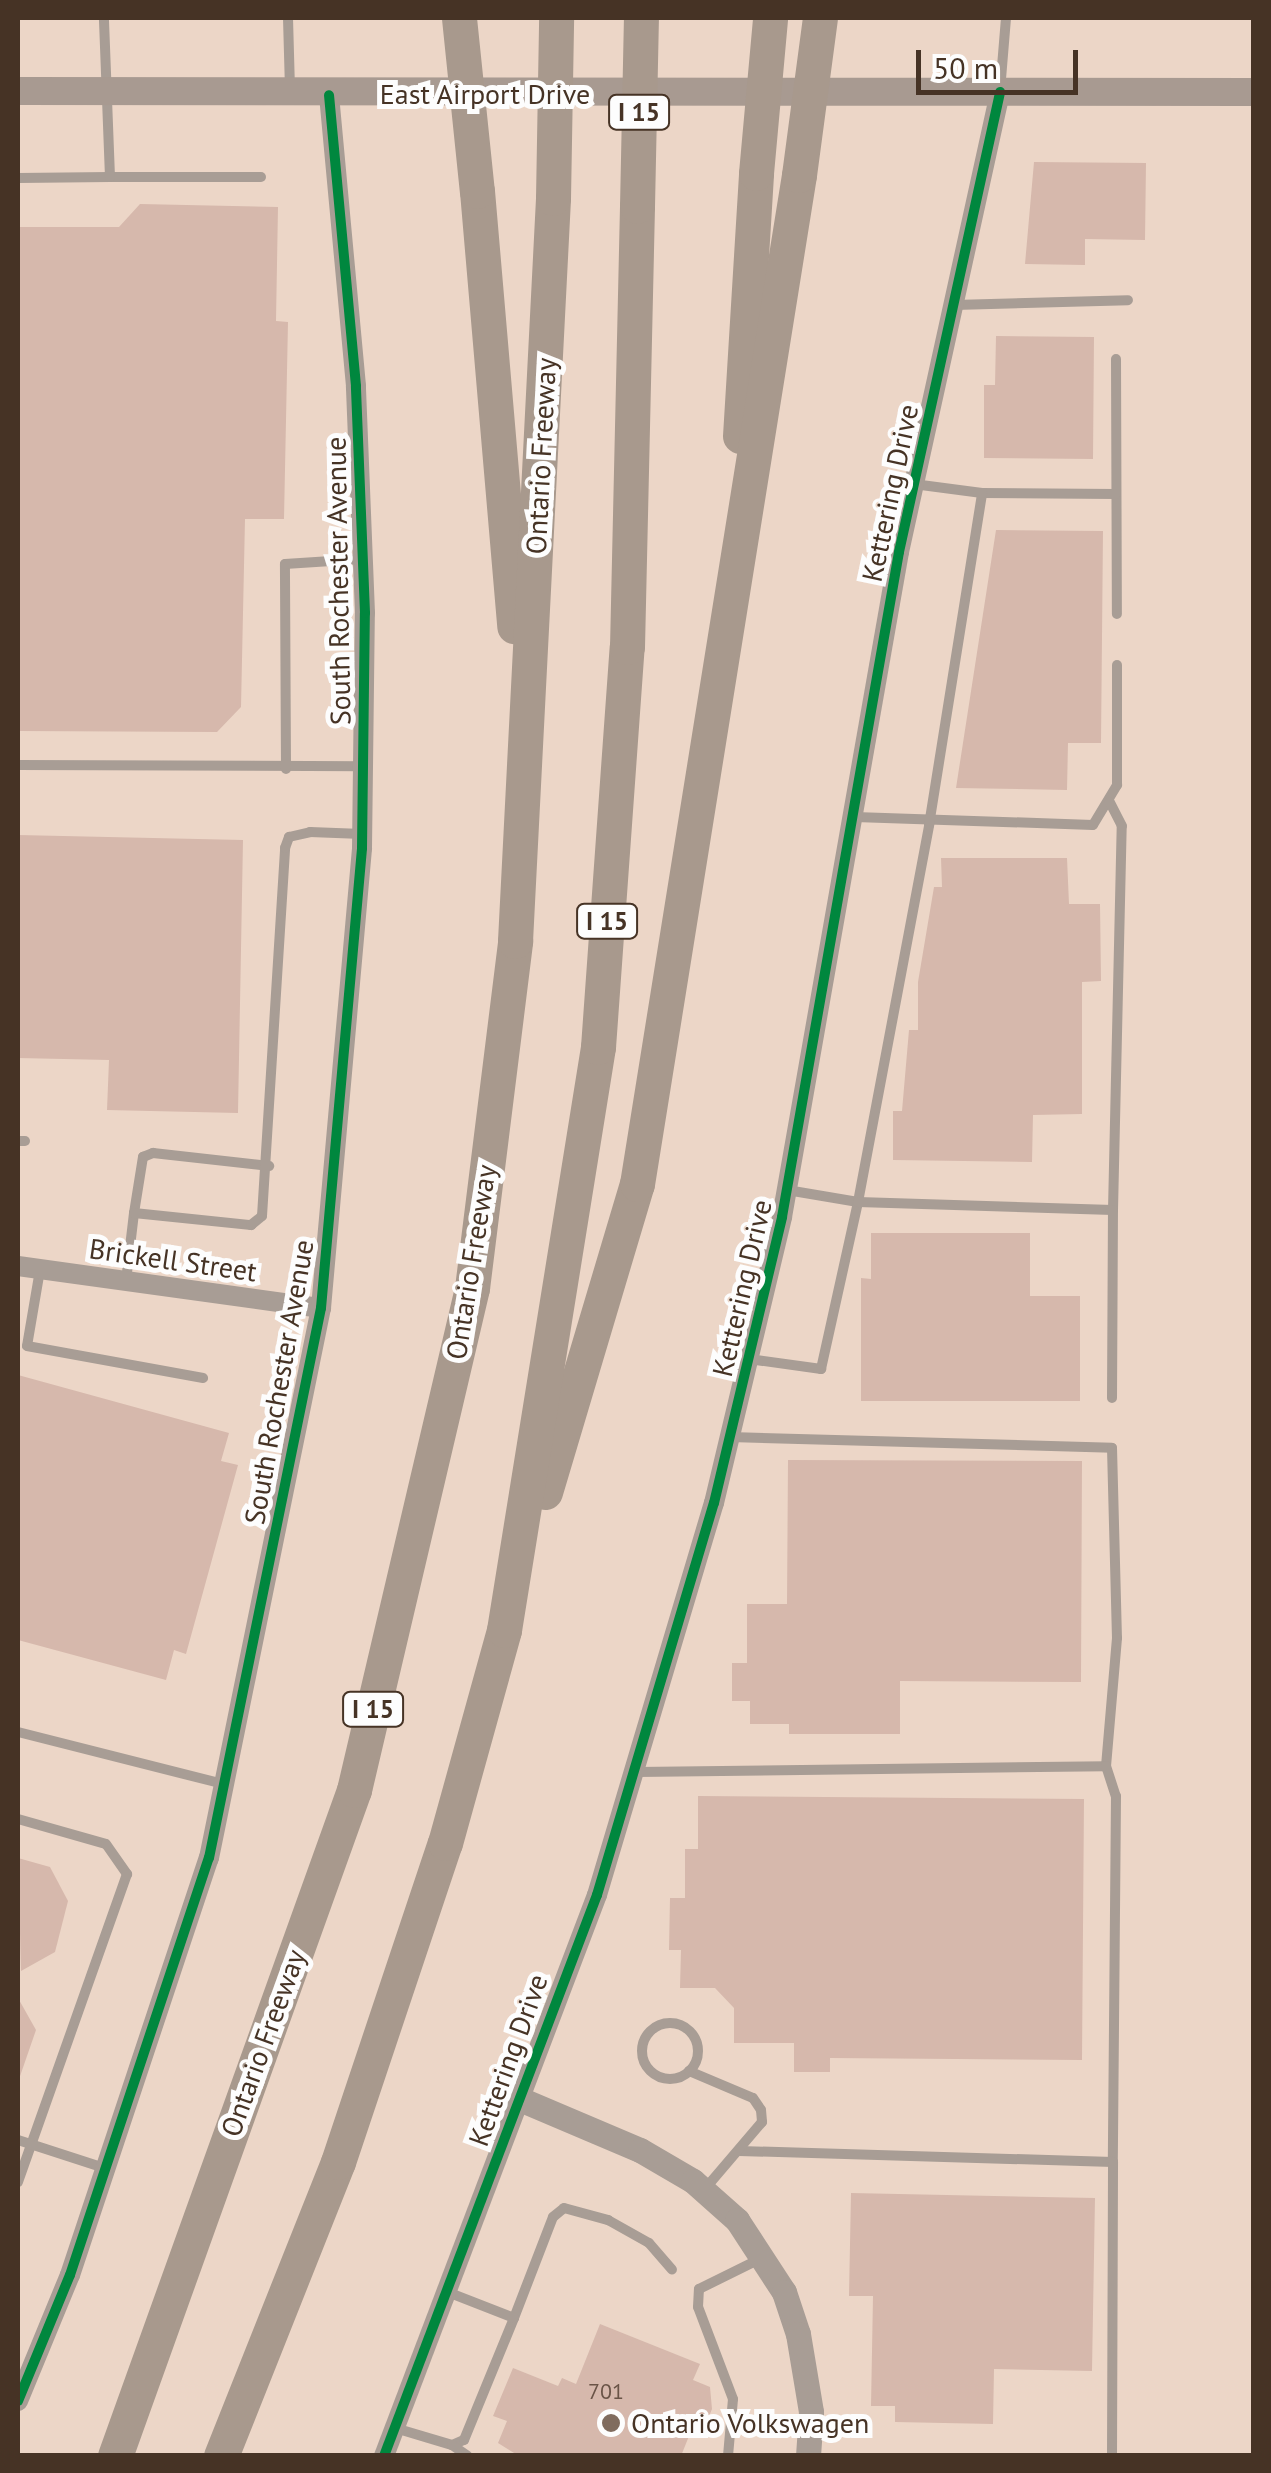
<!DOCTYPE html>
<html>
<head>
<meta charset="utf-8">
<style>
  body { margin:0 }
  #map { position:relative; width:1271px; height:2473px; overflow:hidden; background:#ecd6c7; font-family:"PT Sans",sans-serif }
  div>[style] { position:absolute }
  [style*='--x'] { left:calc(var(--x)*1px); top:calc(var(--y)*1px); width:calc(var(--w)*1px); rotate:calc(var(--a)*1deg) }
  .building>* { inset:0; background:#d6b8ac }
  .service>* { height:10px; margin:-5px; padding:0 5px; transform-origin:5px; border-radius:5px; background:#a89d95 }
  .service>.ring { margin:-5px; padding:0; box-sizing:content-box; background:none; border:10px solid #a89d95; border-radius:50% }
  .minor>* { height:20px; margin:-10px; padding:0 10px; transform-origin:10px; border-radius:10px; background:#a89d95 }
  .tertiary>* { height:25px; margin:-12.5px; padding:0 12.5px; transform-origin:12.5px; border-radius:12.5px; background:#a89d95 }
  .secondary>* { height:28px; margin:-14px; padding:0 14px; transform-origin:14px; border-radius:14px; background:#a89a91 }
  .motorway>* { height:35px; margin:-17.5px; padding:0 17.5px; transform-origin:17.5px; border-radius:17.5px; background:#a8998d }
  .motorway-bridge>* { height:35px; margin:-17.5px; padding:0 17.5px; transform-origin:17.5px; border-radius:17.5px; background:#a8998d }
  .cycleway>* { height:10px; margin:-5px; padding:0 5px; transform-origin:5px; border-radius:5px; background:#00873e }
  .dots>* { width:28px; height:28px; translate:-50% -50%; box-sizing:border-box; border:5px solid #fdfdfd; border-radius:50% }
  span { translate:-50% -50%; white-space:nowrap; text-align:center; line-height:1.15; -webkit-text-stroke:10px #fdfdfd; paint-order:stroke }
  .number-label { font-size:22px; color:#6a5447 }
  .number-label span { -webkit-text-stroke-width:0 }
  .shield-label span { padding:2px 8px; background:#fdfdfd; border:2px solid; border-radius:8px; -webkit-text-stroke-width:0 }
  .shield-label { font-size:25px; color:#463325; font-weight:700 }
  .street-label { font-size:28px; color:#463325 }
  .poi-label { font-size:28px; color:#463325 }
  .left { translate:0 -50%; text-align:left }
  .frame { position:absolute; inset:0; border:20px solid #463325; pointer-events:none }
  .scale { position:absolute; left:916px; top:50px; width:162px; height:45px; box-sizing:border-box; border:5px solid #463325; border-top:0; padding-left:12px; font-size:30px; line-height:35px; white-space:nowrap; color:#463325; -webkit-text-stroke:8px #fdfdfd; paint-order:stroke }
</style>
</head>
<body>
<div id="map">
  <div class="building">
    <i style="clip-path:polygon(1034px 162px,1146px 163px,1145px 240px,1085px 239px,1085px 265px,1025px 264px)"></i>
    <i style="clip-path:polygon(140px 204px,278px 207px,276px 321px,288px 322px,284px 519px,245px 519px,241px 707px,217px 732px,18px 731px,18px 227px,119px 227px)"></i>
    <i style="clip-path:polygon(996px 336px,1094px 337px,1093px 459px,984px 458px,984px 385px,995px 385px)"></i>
    <i style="clip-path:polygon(996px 530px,1103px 531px,1101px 743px,1068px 743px,1067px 790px,956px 788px)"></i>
    <i style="clip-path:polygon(18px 835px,243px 840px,238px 1113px,107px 1110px,109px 1060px,18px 1058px)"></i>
    <i style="clip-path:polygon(941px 858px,1067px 858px,1069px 904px,1100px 904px,1101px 981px,1082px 982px,1082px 1114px,1033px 1115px,1032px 1162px,893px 1160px,893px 1111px,902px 1111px,909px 1030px,918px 1030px,918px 982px,934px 887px,942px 887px)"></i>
    <i style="clip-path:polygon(871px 1233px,1030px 1233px,1030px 1296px,1080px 1296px,1080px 1401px,861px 1401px,861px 1278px,871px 1279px)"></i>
    <i style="clip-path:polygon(18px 1375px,229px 1433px,221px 1461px,238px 1465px,186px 1654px,174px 1650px,166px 1680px,18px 1640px)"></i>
    <i style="clip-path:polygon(788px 1460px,1082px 1461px,1081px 1682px,900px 1681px,900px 1734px,789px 1734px,789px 1724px,750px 1724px,750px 1701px,732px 1701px,732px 1663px,747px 1663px,747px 1604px,787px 1604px)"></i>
    <i style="clip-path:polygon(698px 1796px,1084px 1799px,1082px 2060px,830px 2058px,830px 2072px,794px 2072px,794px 2043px,734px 2043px,734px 2008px,715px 1988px,680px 1988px,681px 1950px,669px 1950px,670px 1898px,685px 1898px,685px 1849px,698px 1849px)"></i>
    <i style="clip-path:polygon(18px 1858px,50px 1867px,68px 1901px,55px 1952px,21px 1971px)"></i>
    <i style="clip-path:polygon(18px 1998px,36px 2030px,18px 2082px)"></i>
    <i style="clip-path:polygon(851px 2193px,1095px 2198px,1092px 2371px,994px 2369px,993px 2424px,895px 2422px,895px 2406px,871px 2406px,873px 2296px,849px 2296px)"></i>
    <i style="clip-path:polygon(600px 2324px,700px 2364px,693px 2380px,710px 2387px,712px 2409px,705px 2426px,693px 2426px,681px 2456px,519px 2456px,498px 2443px,507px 2421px,493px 2416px,513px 2368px,558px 2386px,562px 2378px,576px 2384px)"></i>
  </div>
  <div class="service">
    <i style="--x:288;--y:18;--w:70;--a:88.4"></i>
    <i style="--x:1000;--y:91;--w:73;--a:-85.3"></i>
    <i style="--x:110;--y:177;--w:151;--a:0"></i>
    <i style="--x:18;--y:178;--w:92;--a:-0.6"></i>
    <i style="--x:110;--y:177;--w:159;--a:-92.2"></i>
    <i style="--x:954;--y:305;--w:174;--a:-1.6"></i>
    <i style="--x:1116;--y:359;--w:255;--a:89.8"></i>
    <i style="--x:982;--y:493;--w:134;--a:0.4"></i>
    <i style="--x:18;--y:765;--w:345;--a:0.2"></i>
    <i style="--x:286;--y:769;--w:205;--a:-90.3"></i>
    <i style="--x:285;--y:564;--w:77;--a:-3.7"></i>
    <i style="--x:855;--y:817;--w:238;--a:1.9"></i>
    <i style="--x:1093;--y:825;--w:47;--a:-59"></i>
    <i style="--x:1117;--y:785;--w:120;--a:-90"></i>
    <i style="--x:18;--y:1141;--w:7;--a:0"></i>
    <i style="--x:787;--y:1190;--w:72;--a:9.6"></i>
    <i style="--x:858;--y:1202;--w:384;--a:-79.3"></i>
    <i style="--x:929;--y:825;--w:336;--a:-80.9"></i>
    <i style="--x:982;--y:493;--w:69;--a:-172.5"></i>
    <i style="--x:134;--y:1213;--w:57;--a:-80.9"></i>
    <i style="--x:143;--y:1157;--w:11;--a:-22"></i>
    <i style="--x:153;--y:1153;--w:117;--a:6.4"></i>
    <i style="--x:40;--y:1270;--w:77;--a:99.7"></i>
    <i style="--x:27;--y:1346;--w:179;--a:10.3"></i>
    <i style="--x:126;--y:1281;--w:68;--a:-83.3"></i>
    <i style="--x:134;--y:1213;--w:118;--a:5.9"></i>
    <i style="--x:251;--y:1225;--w:14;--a:-39"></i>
    <i style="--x:262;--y:1216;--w:369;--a:-86.4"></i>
    <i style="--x:285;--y:848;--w:12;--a:-70"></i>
    <i style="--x:289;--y:837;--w:22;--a:-13"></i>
    <i style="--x:310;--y:832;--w:52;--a:2.2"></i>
    <i style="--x:749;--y:1359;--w:73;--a:7.9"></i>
    <i style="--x:821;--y:1369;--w:171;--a:-77.5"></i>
    <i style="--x:858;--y:1202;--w:255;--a:1.8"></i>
    <i style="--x:1113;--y:1210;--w:384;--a:-88.7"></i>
    <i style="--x:1122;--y:826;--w:27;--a:-117"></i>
    <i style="--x:1112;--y:1398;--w:188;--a:-89.7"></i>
    <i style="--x:730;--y:1437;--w:382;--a:1.6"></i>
    <i style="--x:1112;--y:1448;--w:190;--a:88.5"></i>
    <i style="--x:1117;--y:1638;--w:128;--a:94.9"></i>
    <i style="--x:18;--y:1732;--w:212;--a:14.2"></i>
    <i style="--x:637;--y:1772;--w:469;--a:-0.7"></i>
    <i style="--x:1106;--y:1766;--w:32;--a:72"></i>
    <i style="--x:1116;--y:1796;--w:366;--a:90.5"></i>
    <i style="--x:1113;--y:2162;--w:374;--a:-178.3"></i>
    <i style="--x:18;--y:1819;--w:91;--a:15.9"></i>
    <i style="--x:106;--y:1844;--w:37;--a:55"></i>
    <i style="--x:127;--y:1874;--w:327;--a:109.5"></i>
    <i class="ring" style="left:642px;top:2023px;width:46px;height:46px"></i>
    <i style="--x:689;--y:2071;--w:69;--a:22.9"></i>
    <i style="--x:753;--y:2098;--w:14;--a:56"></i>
    <i style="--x:761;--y:2110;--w:12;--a:85"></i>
    <i style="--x:762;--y:2122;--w:89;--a:130.5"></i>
    <i style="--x:18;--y:2140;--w:90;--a:18"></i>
    <i style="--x:514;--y:2318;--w:108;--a:-68.9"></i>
    <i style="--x:553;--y:2217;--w:14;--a:-39"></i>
    <i style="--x:564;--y:2208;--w:46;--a:15.3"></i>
    <i style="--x:608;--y:2220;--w:47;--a:29.3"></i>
    <i style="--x:649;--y:2243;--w:35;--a:49"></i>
    <i style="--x:395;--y:2428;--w:59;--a:16.6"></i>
    <i style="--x:452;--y:2445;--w:13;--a:-23"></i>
    <i style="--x:464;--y:2440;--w:132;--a:-67.7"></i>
    <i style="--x:514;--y:2318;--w:69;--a:-158.7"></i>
    <i style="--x:452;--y:2445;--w:19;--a:35"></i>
    <i style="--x:728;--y:2456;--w:57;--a:-85"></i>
    <i style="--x:733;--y:2399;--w:98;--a:-110.8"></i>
    <i style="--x:698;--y:2307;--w:18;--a:-87"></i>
    <i style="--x:699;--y:2289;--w:70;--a:-26.2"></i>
    <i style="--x:1112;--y:2456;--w:294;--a:-89.8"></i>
  </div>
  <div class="minor">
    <i style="--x:18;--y:1266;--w:306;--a:7.9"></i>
    <i style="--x:18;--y:2401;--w:136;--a:-67.6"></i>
    <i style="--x:70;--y:2275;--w:440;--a:-71.6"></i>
    <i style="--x:209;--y:1858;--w:561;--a:-78.49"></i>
    <i style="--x:321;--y:1308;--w:462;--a:-84.9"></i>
    <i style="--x:362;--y:848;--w:235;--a:-89.3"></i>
    <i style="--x:365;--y:613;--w:227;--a:-92.3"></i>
    <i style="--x:356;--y:386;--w:292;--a:-95.3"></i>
    <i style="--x:384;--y:2456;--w:600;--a:-69.21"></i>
    <i style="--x:597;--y:1895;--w:409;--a:-73.4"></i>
    <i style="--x:714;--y:1503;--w:294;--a:-76.6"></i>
    <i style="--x:782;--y:1217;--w:675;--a:-80.02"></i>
    <i style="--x:899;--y:552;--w:471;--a:-77.6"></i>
  </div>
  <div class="tertiary">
    <i style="--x:522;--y:2100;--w:128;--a:23"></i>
    <i style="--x:640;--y:2150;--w:61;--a:30.3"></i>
    <i style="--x:693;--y:2181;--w:59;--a:41.6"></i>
    <i style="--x:737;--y:2220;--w:86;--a:56.9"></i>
    <i style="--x:784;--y:2292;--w:44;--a:71.6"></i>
    <i style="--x:798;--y:2334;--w:79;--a:80.5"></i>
    <i style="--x:811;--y:2412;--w:44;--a:93.9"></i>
  </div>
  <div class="secondary">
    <i style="--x:18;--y:91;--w:1236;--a:0.05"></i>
  </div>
  <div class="motorway">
    <i style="--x:477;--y:191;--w:437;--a:85.1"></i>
    <i style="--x:740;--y:436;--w:263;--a:-86.5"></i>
    <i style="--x:545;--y:1492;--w:321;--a:-73.4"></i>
    <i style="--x:637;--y:1184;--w:1022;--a:-80.88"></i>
    <i style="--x:115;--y:2456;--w:708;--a:-70.26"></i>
    <i style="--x:354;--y:1790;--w:516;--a:-76.77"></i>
    <i style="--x:472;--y:1288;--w:350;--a:-82.9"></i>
    <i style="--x:515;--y:941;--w:744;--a:-87.07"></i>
    <i style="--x:221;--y:2456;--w:316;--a:-68.3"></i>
    <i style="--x:338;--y:2162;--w:336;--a:-71.5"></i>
    <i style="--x:445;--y:1843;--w:221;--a:-74.5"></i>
    <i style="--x:504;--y:1630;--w:591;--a:-80.84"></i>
    <i style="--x:598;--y:1047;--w:401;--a:-85.9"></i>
    <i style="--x:627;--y:647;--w:441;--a:-88.7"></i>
  </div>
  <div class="motorway-bridge">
    <i style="--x:459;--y:18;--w:174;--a:84.1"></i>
    <i style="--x:756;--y:173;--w:156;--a:-84.8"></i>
    <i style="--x:799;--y:175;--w:158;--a:-82.4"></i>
    <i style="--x:553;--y:198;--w:180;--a:-89"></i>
    <i style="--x:637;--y:206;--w:188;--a:-88.8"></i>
  </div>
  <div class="cycleway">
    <i style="--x:18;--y:2401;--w:136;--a:-67.6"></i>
    <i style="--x:70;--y:2275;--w:440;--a:-71.6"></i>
    <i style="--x:209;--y:1858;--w:561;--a:-78.49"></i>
    <i style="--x:321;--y:1308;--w:462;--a:-84.9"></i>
    <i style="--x:362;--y:848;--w:235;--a:-89.3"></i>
    <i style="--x:365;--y:613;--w:227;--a:-92.3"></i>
    <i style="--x:356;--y:386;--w:292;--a:-95.3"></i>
    <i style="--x:384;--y:2456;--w:600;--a:-69.21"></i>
    <i style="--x:597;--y:1895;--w:409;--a:-73.4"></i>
    <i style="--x:714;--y:1503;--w:294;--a:-76.6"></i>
    <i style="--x:782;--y:1217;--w:675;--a:-80.02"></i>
    <i style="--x:899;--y:552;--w:471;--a:-77.6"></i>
  </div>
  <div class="dots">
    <i style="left:611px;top:2423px;background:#806c5e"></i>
  </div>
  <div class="number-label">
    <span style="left:606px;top:2392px">701</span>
  </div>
  <div class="shield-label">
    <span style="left:639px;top:112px">I 15</span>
    <span style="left:607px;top:921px">I 15</span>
    <span style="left:373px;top:1709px">I 15</span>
  </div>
  <div class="street-label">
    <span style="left:485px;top:94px">East Airport Drive</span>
    <span style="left:541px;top:456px;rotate:-87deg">Ontario Freeway</span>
    <span style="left:890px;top:493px;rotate:-78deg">Kettering Drive</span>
    <span style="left:338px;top:581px;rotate:-91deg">South Rochester Avenue</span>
    <span style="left:173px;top:1260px;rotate:8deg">Brickell Street</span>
    <span style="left:471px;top:1262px;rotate:-81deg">Ontario Freeway</span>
    <span style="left:742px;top:1288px;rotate:-77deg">Kettering Drive</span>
    <span style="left:279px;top:1382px;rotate:-80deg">South Rochester Avenue</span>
    <span style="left:263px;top:2043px;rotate:-70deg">Ontario Freeway</span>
    <span style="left:508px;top:2060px;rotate:-70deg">Kettering Drive</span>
  </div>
  <div class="poi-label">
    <span class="left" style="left:631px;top:2423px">Ontario Volkswagen</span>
  </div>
  <div class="frame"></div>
  <div class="scale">50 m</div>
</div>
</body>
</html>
